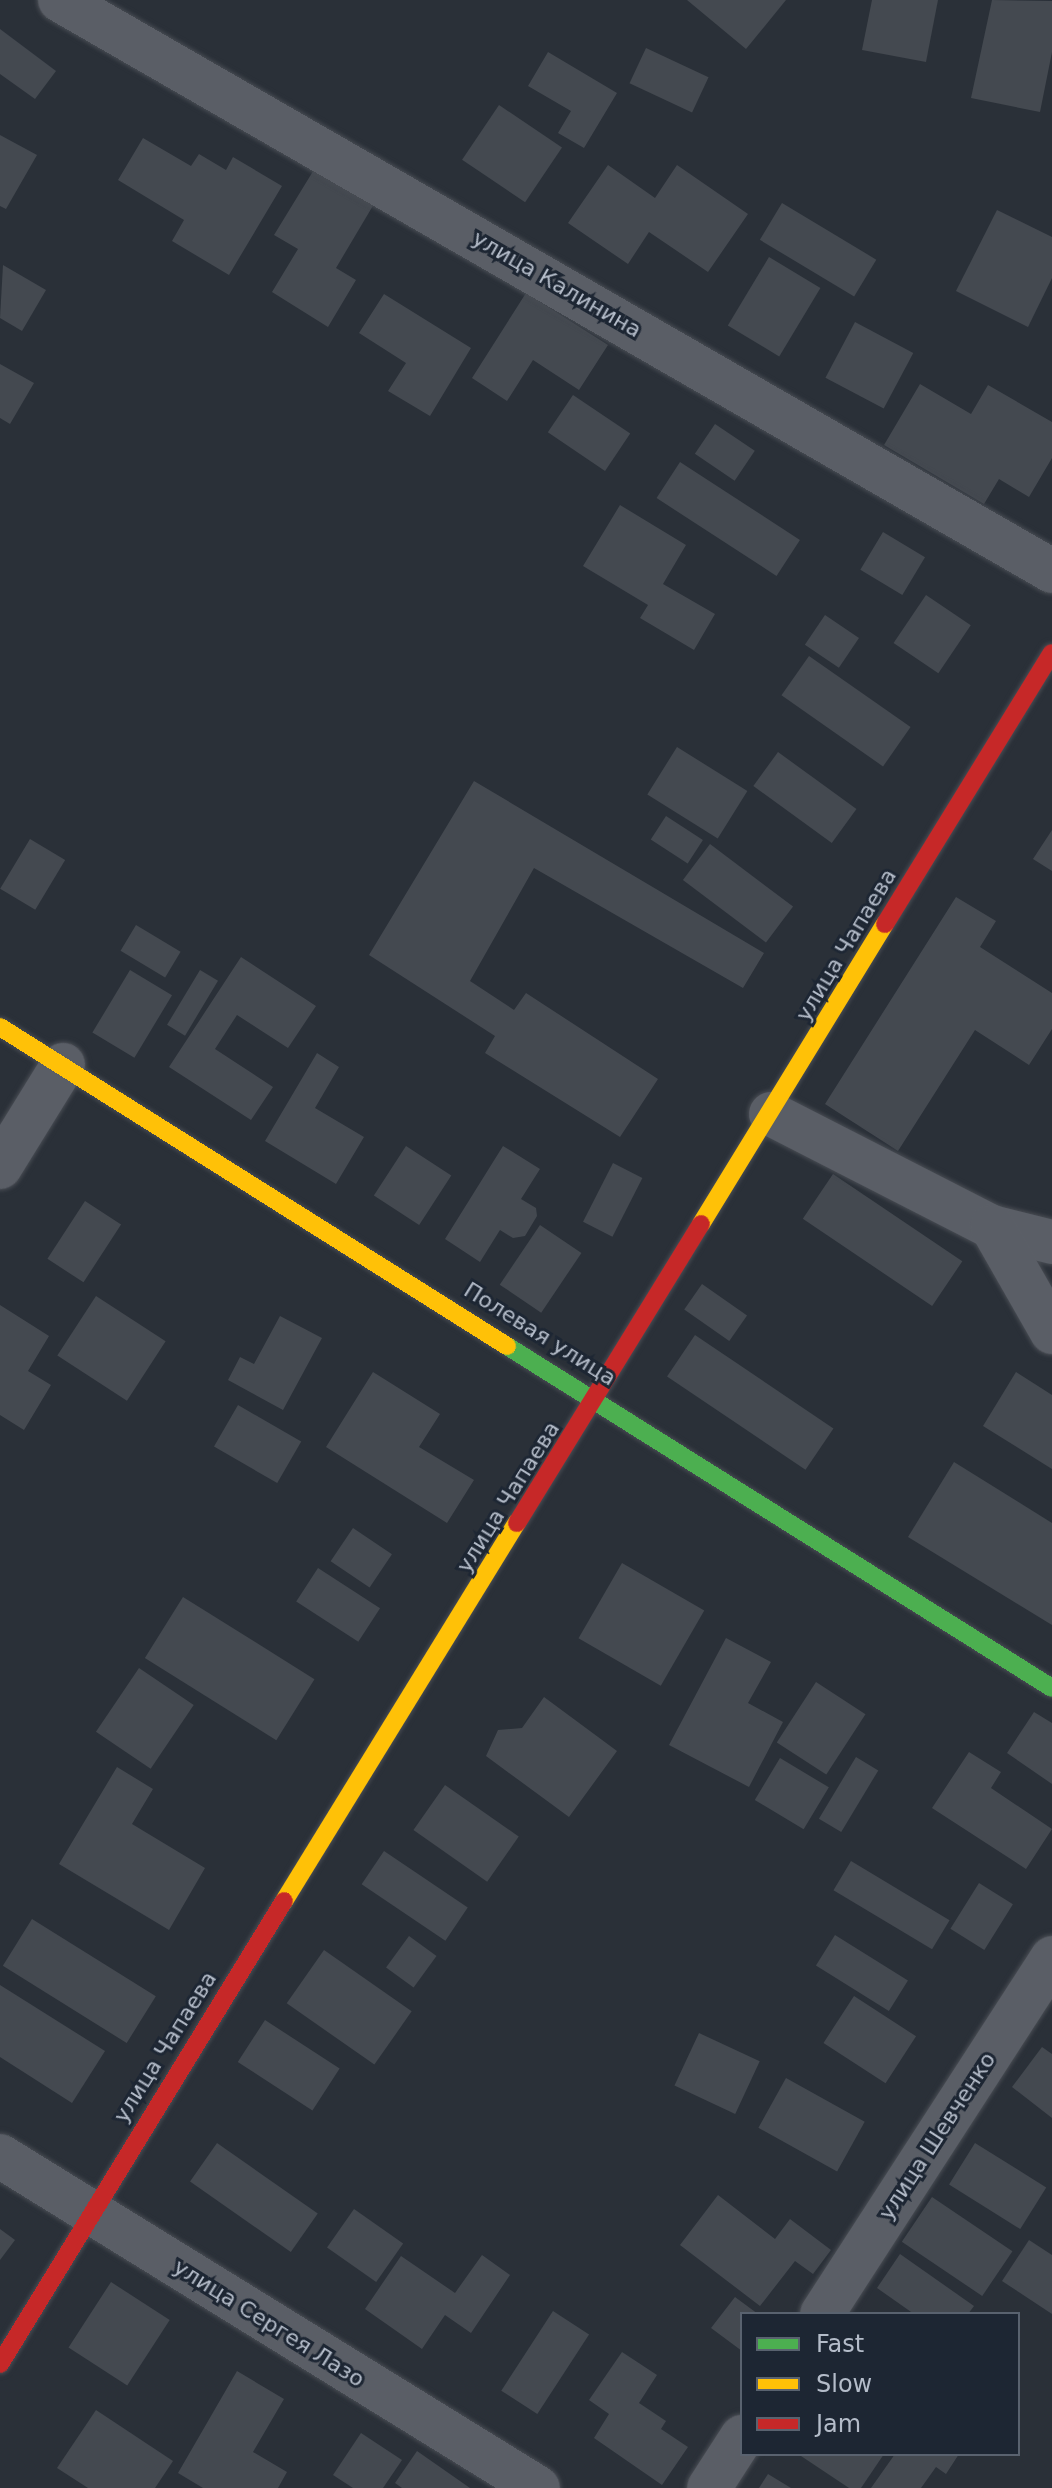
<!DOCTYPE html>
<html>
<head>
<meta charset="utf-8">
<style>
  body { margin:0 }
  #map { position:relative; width:1052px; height:2488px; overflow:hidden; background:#2a3038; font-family:"DejaVu Sans",sans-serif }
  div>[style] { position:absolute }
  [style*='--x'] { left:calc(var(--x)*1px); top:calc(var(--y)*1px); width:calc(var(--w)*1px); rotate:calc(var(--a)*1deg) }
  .building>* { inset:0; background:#444950; transform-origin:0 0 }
  .roads { filter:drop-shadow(0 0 2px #484c53) drop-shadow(0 0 2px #484c53) }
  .street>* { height:44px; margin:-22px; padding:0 22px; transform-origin:22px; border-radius:22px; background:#5a5e66 }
  .fast>* { height:18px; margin:-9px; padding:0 9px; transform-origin:9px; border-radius:9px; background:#4caf50 }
  .slow>* { height:18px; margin:-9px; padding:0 9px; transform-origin:9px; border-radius:9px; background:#ffc107 }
  .jam>* { height:18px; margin:-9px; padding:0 9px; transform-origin:9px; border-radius:9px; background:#c62828 }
  span { translate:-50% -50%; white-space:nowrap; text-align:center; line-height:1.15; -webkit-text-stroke:6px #1d2633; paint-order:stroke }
  .street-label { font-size:22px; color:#b4bcc9 }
  .legend { position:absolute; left:740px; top:2312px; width:280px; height:144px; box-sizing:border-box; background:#1d2633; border:2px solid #59626f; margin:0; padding:10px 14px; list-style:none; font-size:24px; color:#b4bcc9 }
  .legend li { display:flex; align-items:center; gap:16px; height:40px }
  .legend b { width:40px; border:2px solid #59626f }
</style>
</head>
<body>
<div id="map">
  <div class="building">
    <i style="clip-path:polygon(687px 0,786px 0,746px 49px)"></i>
    <i style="clip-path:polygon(872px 0,938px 0,926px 62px,862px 50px)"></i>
    <i style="clip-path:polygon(992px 0,1052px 1px,1052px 52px,1040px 112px,971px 98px)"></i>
    <i style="clip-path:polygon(0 29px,56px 71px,35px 99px,0 74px)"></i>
    <i style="left:646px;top:48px;width:69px;height:39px;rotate:25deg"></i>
    <i style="clip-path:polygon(548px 52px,617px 93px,584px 148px,558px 133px,571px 111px,528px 86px)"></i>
    <i style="left:499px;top:105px;width:76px;height:66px;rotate:34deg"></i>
    <i style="clip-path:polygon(0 135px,37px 155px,6px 209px,0 206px)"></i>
    <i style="clip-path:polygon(143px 138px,191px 166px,199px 154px,226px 170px,233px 157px,282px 186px,229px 275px,172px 241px,184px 220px,118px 180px)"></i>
    <i style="clip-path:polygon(608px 165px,655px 198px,677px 165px,748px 214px,708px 272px,649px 232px,628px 264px,568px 223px)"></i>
    <i style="clip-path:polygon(315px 168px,374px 204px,336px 268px,356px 280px,328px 327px,272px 292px,298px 249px,274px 235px)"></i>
    <i style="left:782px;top:203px;width:110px;height:43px;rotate:31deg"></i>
    <i style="clip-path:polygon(997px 210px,1052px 237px,1052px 278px,1028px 327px,956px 291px)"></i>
    <i style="left:769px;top:257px;width:60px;height:80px;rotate:31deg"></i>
    <i style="clip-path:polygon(3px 265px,46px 290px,22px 331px,0 318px)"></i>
    <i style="clip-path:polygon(526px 293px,608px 345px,579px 390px,533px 360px,507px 401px,472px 378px)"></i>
    <i style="clip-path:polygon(384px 294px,471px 348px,430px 416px,388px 391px,406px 363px,359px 333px)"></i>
    <i style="left:855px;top:322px;width:66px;height:63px;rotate:28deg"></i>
    <i style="clip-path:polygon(0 364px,34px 383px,10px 424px,0 418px)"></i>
    <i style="clip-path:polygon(920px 384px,971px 414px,988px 385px,1052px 422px,1052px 458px,1029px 497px,999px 479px,984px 504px,884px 445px)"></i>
    <i style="left:573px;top:395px;width:69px;height:45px;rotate:34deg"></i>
    <i style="left:715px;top:424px;width:48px;height:36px;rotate:34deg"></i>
    <i style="left:680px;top:462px;width:143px;height:43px;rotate:33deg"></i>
    <i style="clip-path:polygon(620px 505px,686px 545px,663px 584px,715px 614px,694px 650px,640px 618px,648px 605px,583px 566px)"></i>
    <i style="left:883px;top:532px;width:49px;height:44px;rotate:31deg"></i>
    <i style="left:926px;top:595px;width:54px;height:58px;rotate:34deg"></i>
    <i style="left:825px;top:615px;width:41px;height:36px;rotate:34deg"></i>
    <i style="left:809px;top:656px;width:124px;height:48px;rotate:35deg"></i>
    <i style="left:677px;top:747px;width:83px;height:56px;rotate:32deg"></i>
    <i style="left:778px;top:752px;width:97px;height:42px;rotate:36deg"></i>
    <i style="clip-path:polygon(474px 781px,764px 953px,743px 988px,534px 868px,470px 981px,514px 1010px,526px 993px,658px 1079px,620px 1137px,485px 1053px,495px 1036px,369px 955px)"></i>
    <i style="left:666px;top:816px;width:44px;height:28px;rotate:33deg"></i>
    <i style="clip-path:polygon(1052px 830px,1052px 871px,1033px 859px)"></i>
    <i style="left:30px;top:839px;width:41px;height:58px;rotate:31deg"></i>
    <i style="left:710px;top:844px;width:104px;height:45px;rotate:37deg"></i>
    <i style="clip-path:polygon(956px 897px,996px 921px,980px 947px,1052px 993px,1052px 1029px,1029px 1065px,975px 1030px,898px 1151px,825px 1104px)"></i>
    <i style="left:136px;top:925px;width:52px;height:30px;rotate:31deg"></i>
    <i style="clip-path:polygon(241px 957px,316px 1006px,288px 1048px,237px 1015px,215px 1049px,273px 1087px,251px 1120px,169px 1067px)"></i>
    <i style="left:130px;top:970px;width:49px;height:73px;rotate:31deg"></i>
    <i style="left:200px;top:970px;width:21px;height:64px;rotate:31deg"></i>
    <i style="clip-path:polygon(317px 1053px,339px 1067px,315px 1108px,364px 1137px,336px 1184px,265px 1141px)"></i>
    <i style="left:406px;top:1146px;width:54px;height:59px;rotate:33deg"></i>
    <i style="clip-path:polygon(503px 1146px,540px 1169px,521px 1199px,536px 1208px,537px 1216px,525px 1236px,513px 1238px,500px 1230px,480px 1262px,445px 1239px)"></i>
    <i style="left:613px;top:1163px;width:33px;height:66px;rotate:27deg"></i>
    <i style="left:833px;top:1174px;width:156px;height:54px;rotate:34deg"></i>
    <i style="left:85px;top:1201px;width:43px;height:69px;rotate:33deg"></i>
    <i style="left:540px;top:1225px;width:50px;height:72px;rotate:34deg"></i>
    <i style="left:702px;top:1284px;width:55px;height:31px;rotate:35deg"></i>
    <i style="left:96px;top:1296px;width:83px;height:71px;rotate:33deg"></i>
    <i style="clip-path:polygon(0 1305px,49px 1336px,28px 1371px,51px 1385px,24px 1430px,0 1415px)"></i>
    <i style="clip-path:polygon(280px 1316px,322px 1338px,283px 1410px,228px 1380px,240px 1357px,254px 1364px)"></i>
    <i style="left:695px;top:1335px;width:167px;height:50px;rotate:34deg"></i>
    <i style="clip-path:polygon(373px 1372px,440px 1414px,419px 1447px,474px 1480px,447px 1523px,326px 1447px)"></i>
    <i style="clip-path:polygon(1016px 1372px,1052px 1395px,1052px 1469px,983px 1426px)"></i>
    <i style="left:238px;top:1405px;width:73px;height:48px;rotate:30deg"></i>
    <i style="clip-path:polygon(954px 1462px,1052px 1523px,1052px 1625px,908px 1537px)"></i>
    <i style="left:353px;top:1528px;width:47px;height:40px;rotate:34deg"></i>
    <i style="left:622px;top:1563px;width:95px;height:87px;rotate:30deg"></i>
    <i style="left:318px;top:1568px;width:74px;height:40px;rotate:33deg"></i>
    <i style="left:183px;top:1597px;width:155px;height:72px;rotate:32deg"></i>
    <i style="clip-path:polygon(726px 1638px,771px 1662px,748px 1703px,783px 1722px,749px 1787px,669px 1745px)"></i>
    <i style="left:139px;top:1668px;width:66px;height:77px;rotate:34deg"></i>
    <i style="left:816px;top:1682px;width:59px;height:72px;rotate:33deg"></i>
    <i style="clip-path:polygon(544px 1697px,617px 1751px,569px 1817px,486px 1756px,498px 1730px,522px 1728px)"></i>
    <i style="clip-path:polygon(1034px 1712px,1052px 1723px,1052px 1784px,1007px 1753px)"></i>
    <i style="clip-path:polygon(969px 1752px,1001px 1772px,991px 1788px,1052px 1829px,1026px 1869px,932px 1808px)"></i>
    <i style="left:856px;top:1757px;width:26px;height:72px;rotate:31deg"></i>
    <i style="left:780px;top:1758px;width:57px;height:49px;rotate:31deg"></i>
    <i style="clip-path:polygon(117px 1767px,153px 1789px,132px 1824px,205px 1868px,169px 1930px,59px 1864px)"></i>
    <i style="left:445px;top:1785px;width:90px;height:55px;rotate:35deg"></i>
    <i style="left:384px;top:1851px;width:101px;height:40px;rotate:34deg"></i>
    <i style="left:851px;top:1861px;width:115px;height:34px;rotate:31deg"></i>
    <i style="left:979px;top:1883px;width:40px;height:54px;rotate:32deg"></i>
    <i style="left:32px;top:1919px;width:146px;height:55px;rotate:32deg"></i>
    <i style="left:835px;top:1935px;width:86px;height:36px;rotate:32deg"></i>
    <i style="left:409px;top:1936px;width:34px;height:39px;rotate:36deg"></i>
    <i style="left:324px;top:1950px;width:107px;height:65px;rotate:35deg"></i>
    <i style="clip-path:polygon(0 1985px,105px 2051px,72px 2103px,0 2057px)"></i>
    <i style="left:854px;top:1996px;width:74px;height:56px;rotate:33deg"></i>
    <i style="left:265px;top:2020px;width:89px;height:50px;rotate:33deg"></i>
    <i style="left:699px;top:2033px;width:67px;height:58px;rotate:25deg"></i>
    <i style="clip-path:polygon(1042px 2047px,1052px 2054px,1052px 2118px,1012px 2087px)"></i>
    <i style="left:786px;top:2078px;width:90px;height:57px;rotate:29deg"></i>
    <i style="left:217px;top:2143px;width:123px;height:47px;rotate:35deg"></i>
    <i style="left:975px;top:2143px;width:84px;height:49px;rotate:32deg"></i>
    <i style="clip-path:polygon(718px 2195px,775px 2239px,790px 2219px,831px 2250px,813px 2274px,795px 2261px,760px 2306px,680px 2245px)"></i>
    <i style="left:932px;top:2197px;width:97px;height:54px;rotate:34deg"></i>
    <i style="left:354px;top:2209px;width:60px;height:47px;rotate:35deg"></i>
    <i style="clip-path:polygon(0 2229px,15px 2240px,0 2260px)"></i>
    <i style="clip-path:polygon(1029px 2240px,1052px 2255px,1052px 2314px,1002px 2281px)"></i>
    <i style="clip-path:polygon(900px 2254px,974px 2306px,968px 2314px,914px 2314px,877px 2288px)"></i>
    <i style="clip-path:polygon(482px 2255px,510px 2275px,471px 2333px,445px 2315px,422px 2349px,365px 2309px,401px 2256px,455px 2293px)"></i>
    <i style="left:111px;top:2282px;width:70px;height:78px;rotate:33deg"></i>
    <i style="clip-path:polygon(735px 2297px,758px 2314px,742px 2314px,742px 2351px,711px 2328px)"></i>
    <i style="left:553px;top:2311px;width:43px;height:95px;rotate:33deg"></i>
    <i style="clip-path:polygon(622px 2352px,657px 2375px,639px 2403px,666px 2421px,661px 2429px,688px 2447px,662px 2485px,594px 2438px,609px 2414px,589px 2400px)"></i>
    <i style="clip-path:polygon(237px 2371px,284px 2399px,253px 2452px,287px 2472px,278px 2488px,203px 2488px,178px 2473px)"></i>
    <i style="clip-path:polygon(96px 2410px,173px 2461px,155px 2488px,88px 2488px,57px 2468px)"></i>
    <i style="clip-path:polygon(361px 2433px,402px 2460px,383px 2488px,353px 2488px,333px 2475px)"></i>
    <i style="clip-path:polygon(417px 2451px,470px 2488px,402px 2488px,395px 2483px)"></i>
    <i style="clip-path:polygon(798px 2454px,884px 2454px,861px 2488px,849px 2488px)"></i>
    <i style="clip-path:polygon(895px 2454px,959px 2454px,946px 2474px,936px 2467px,921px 2488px,871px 2488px)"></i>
    <i style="clip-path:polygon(768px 2474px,791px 2488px,759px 2488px)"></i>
  </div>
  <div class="roads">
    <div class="street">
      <i style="--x:60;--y:0;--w:1145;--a:29.92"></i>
      <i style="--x:771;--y:1114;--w:248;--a:27.1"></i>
      <i style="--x:992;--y:1227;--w:62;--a:14"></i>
      <i style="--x:0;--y:1167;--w:120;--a:-58.3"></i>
      <i style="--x:992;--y:1227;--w:121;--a:60.3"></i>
      <i style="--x:0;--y:2156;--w:632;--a:31.68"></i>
      <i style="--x:822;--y:2314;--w:424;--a:-57.1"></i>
      <i style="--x:709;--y:2488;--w:61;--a:-57.1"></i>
    </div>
    <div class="fast">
      <i style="--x:507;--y:1346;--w:643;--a:32.11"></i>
    </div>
    <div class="slow">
      <i style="--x:0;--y:1027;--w:599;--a:32.18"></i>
      <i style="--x:701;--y:1224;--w:352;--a:-58.5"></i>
      <i style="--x:284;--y:1901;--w:444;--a:-58.4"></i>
    </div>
    <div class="jam">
      <i style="--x:885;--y:924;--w:318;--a:-58.4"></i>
      <i style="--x:517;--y:1523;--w:351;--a:-58.4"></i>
      <i style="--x:0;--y:2364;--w:543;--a:-58.48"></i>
    </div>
  </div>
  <div class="street-label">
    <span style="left:557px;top:284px;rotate:30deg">улица Калинина</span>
    <span style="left:846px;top:945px;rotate:-59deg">улица Чапаева</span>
    <span style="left:540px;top:1334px;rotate:32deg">Полевая улица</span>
    <span style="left:508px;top:1497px;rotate:-58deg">улица Чапаева</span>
    <span style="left:165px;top:2047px;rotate:-58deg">улица Чапаева</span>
    <span style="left:937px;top:2136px;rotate:-57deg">улица Шевченко</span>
    <span style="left:269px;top:2323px;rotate:32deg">улица Сергея Лазо</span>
  </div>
  <ul class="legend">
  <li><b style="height:10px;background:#4caf50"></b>Fast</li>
  <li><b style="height:10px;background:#ffc107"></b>Slow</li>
  <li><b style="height:10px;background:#c62828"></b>Jam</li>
  </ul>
</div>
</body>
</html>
